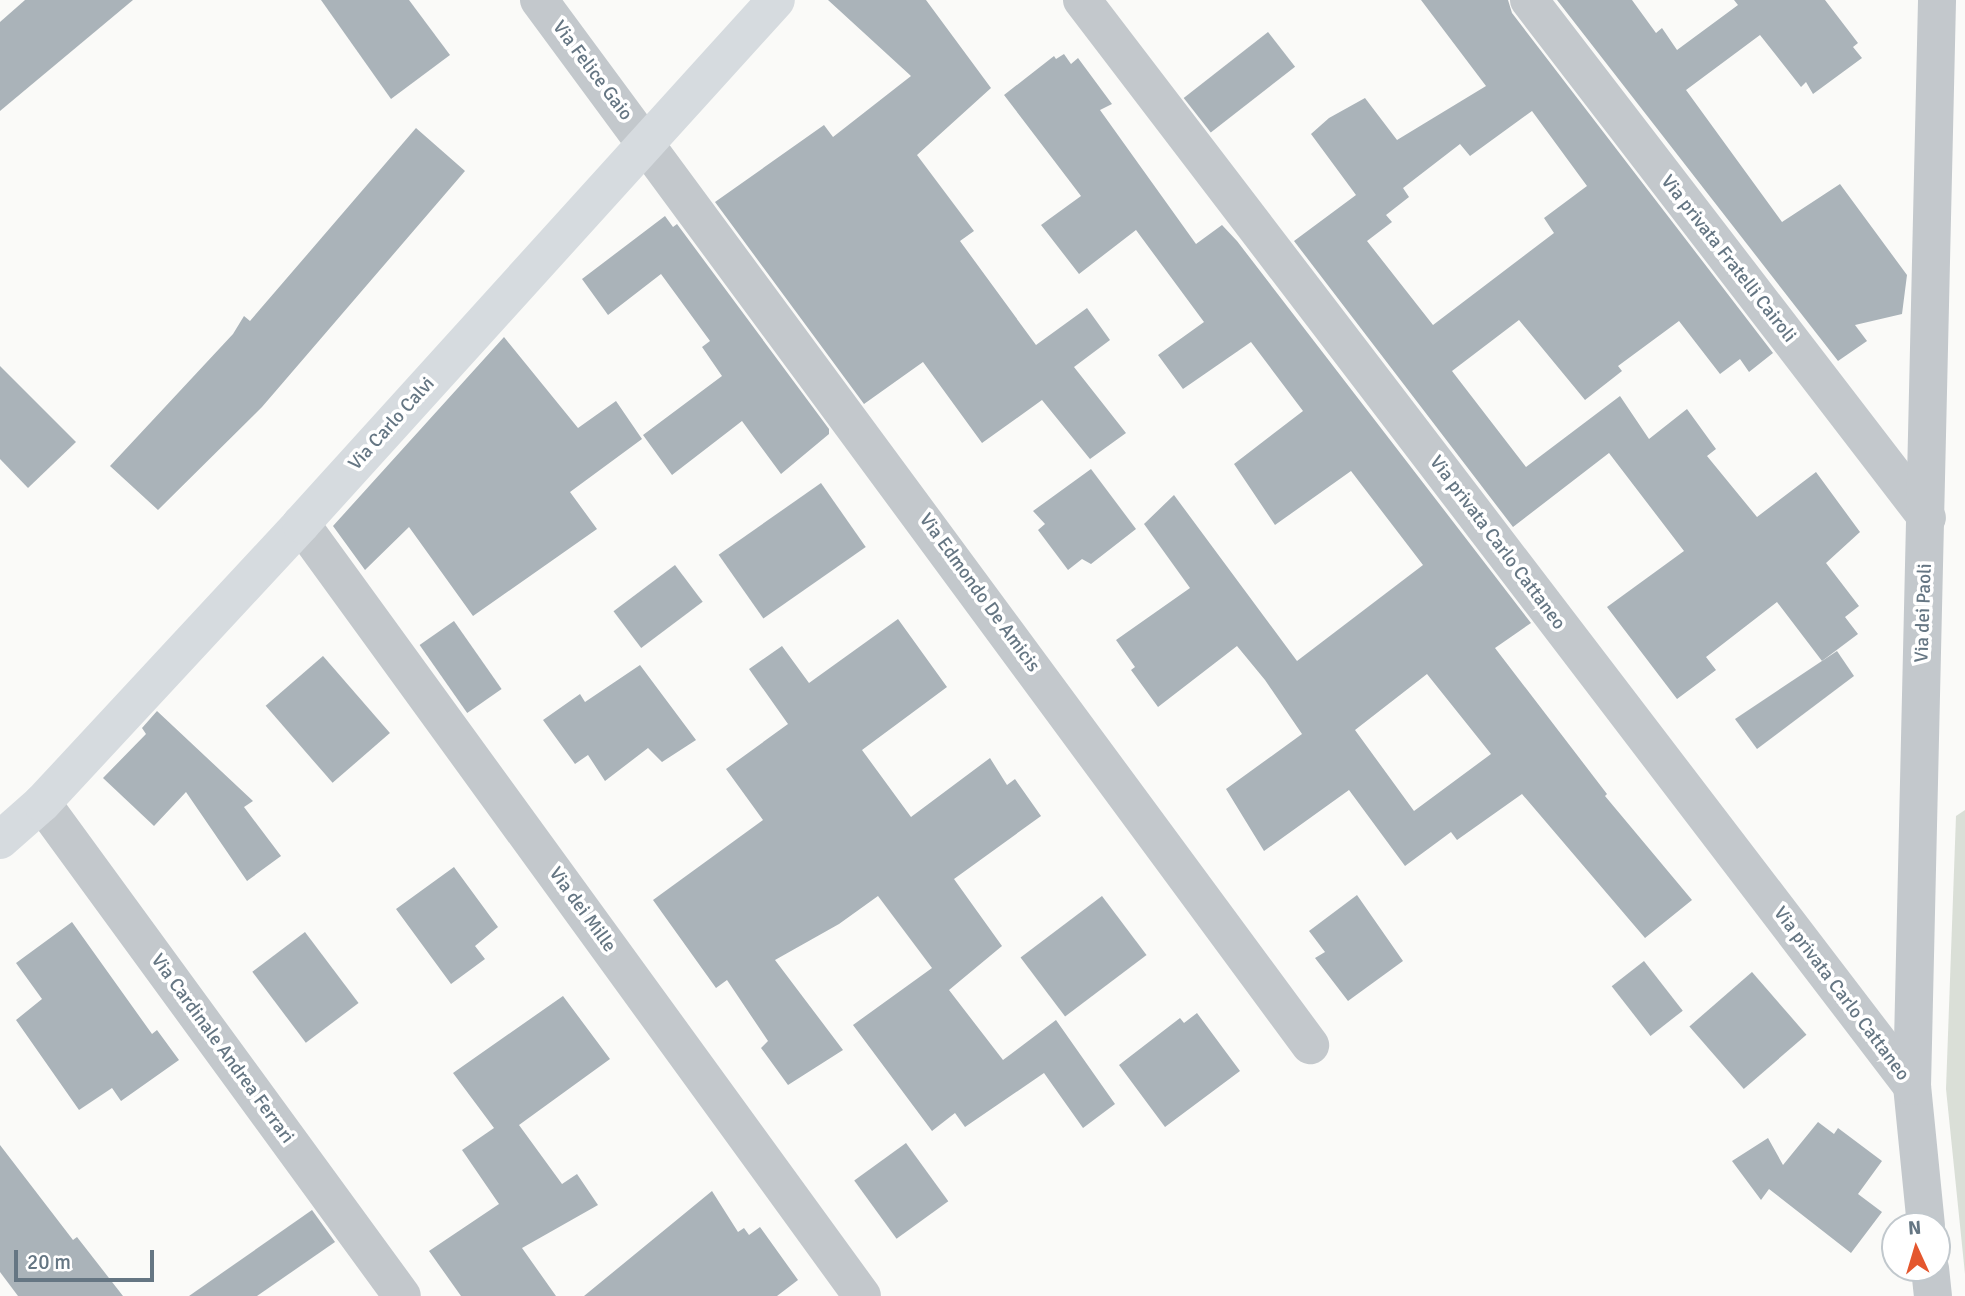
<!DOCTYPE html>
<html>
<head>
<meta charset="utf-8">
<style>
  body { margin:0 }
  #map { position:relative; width:1965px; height:1296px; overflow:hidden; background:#fafaf8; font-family:Signika,sans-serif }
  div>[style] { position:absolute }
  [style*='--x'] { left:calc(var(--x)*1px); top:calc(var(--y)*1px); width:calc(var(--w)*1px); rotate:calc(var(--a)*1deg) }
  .green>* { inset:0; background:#dadfd7 }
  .building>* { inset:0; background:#aab3b9; transform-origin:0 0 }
  .street>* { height:38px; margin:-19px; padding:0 19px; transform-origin:19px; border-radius:19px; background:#c3c8cc }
  .secondary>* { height:38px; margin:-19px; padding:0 19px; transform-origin:19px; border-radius:19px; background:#d6dbdf }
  span { translate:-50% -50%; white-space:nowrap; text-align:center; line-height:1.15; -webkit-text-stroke:7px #fff; paint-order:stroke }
  .street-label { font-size:19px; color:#657683 }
  .north { position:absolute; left:1881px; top:1212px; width:70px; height:70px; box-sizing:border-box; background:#fff; border:2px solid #c1c8cd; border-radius:50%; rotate:356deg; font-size:19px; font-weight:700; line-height:28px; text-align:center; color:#657683 }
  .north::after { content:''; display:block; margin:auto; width:24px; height:32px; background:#e4572e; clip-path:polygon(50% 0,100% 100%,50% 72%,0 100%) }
  .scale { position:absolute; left:14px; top:1250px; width:140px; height:32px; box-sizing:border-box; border:4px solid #657683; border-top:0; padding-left:9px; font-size:21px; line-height:24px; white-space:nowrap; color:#657683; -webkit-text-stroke:5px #fff; paint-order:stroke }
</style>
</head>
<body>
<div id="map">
  <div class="green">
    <i style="clip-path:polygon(1965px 810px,1965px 1274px,1946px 1089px,1956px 816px)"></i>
  </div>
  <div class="building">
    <i style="clip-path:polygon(25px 0,133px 0,0 111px,0 22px)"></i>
    <i style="clip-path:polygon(321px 0,409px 0,450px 55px,391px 99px)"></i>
    <i style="clip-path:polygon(828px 0,926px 0,991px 88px,917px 155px,974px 231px,960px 241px,1036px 345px,1087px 308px,1110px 340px,1074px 367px,1126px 433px,1090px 459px,1042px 400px,982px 443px,923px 362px,864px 404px,715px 202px,824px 125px,833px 137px,911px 76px)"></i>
    <i style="clip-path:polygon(evenodd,1421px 0,1508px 0,1512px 13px,1773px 353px,1749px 372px,1740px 359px,1720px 374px,1679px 321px,1618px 366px,1622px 371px,1585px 400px,1519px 320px,1452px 371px,1526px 467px,1620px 396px,1649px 439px,1687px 409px,1716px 449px,1707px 456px,1757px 517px,1816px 472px,1860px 532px,1826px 563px,1859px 606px,1845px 617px,1858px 634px,1822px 661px,1777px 602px,1706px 657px,1716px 670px,1677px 699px,1607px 607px,1684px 551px,1609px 453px,1513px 527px,1294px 241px,1356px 195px,1311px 134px,1329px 118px,1365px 98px,1397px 140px,1486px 86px,1421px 0,1532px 111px,1587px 186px,1544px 218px,1554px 233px,1433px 325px,1367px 241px,1392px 222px,1386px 215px,1409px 197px,1403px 188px,1460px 144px,1470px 156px,1532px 111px)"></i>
    <i style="clip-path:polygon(1557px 0,1632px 0,1656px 33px,1662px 28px,1677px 50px,1738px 5px,1734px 0,1825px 0,1858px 43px,1853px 47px,1862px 58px,1813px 94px,1806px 82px,1801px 87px,1760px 35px,1686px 90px,1782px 222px,1840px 184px,1907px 275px,1902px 314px,1855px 325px,1867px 341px,1838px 361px)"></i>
    <i style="left:1268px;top:32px;width:44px;height:107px;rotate:52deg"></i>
    <i style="clip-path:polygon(evenodd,1064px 54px,1071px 64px,1078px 58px,1112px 104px,1100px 110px,1196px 244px,1222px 225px,1237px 241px,1531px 623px,1495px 648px,1607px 794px,1605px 796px,1692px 900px,1645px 938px,1522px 794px,1457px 840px,1451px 832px,1405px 866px,1349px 790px,1264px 851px,1226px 789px,1302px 734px,1265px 680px,1237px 646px,1158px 707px,1131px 670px,1135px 667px,1116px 640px,1190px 588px,1144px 524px,1174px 495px,1297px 661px,1423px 565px,1351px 471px,1275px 525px,1234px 464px,1303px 411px,1251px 342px,1183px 389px,1158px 355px,1204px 322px,1136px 230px,1079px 274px,1041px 225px,1081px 196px,1004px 95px,1054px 56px,1056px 59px,1064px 54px,1427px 674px,1491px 754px,1414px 811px,1355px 730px,1427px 674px)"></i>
    <i style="clip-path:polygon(416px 128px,465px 171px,262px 407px,158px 510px,110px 466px,233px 334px,244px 316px,250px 321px)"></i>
    <i style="clip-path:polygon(665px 216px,673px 227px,677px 224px,829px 429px,829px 434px,781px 474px,742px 421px,672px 475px,643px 435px,722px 376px,702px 347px,710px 341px,661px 274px,608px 315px,582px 279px)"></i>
    <i style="clip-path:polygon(504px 337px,578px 428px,616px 401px,642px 439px,570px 492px,597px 529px,473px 616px,409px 527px,365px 570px,333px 526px)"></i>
    <i style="clip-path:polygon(0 366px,76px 442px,28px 488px,0 459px)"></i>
    <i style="clip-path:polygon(1091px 469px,1136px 529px,1091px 564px,1082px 559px,1068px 570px,1038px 530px,1045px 524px,1033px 511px)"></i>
    <i style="left:821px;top:483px;width:78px;height:125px;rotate:55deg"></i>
    <i style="left:675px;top:565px;width:46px;height:77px;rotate:53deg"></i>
    <i style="clip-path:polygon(898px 619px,947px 687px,862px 750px,911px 817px,990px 758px,1007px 785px,1015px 779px,1041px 816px,954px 879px,1002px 946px,949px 990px,1003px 1060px,1056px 1020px,1115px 1104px,1083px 1128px,1044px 1073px,965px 1127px,955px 1113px,932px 1131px,853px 1025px,932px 968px,878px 896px,839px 924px,775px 960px,843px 1050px,788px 1085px,761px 1048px,768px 1041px,727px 980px,716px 988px,653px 900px,763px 820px,726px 769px,788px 724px,749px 669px,782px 646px,809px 683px)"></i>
    <i style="left:454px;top:621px;width:83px;height:42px;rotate:55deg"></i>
    <i style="clip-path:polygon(1837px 651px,1854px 676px,1757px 749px,1735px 719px)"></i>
    <i style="left:323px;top:656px;width:102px;height:76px;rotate:49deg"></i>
    <i style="clip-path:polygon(640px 665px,696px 740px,662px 762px,648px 748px,605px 781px,588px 755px,575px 764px,543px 720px,580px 694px,585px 702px)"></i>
    <i style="clip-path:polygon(157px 711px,253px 801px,244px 807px,281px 856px,247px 881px,186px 792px,154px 826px,103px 778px,146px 734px,142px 728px)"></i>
    <i style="clip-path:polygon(454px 867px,498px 927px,475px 946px,485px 959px,451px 984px,396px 909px)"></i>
    <i style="clip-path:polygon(1357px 895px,1403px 961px,1348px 1001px,1315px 958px,1325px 952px,1309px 931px)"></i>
    <i style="left:1102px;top:896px;width:74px;height:102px;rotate:53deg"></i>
    <i style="clip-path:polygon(72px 922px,152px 1034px,157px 1030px,179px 1060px,121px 1101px,112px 1088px,79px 1110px,16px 1020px,42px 999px,16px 963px)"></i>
    <i style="left:305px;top:932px;width:89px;height:66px;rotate:53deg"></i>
    <i style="left:1644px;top:961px;width:63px;height:41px;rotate:52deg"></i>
    <i style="left:1752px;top:972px;width:83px;height:83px;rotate:49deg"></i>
    <i style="clip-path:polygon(563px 996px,610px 1059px,519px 1125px,562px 1184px,577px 1174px,598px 1205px,522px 1248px,556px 1296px,461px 1296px,429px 1251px,499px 1204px,462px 1150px,494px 1128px,453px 1073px)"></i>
    <i style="clip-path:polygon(1197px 1013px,1240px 1071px,1165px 1127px,1119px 1065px,1180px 1018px,1184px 1023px)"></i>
    <i style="clip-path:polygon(1818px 1122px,1834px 1134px,1838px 1128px,1882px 1161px,1858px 1194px,1882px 1212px,1851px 1253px,1769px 1189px,1761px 1200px,1732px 1161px,1768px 1138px,1783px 1165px)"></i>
    <i style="left:906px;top:1143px;width:72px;height:64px;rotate:54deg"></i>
    <i style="clip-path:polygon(0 1145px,73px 1240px,77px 1237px,123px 1296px,18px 1296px,0 1272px)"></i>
    <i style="clip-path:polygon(712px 1191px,738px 1232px,744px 1228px,749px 1235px,760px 1227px,798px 1280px,777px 1296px,584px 1296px)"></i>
    <i style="clip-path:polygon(312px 1210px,335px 1242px,257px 1296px,189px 1296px)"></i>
  </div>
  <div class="street">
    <i style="--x:539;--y:0;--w:1299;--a:53.58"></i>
    <i style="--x:1082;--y:0;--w:1367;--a:52.61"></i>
    <i style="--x:1529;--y:0;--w:653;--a:52.46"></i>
    <i style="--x:301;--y:524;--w:954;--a:53.99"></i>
    <i style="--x:42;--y:803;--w:610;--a:53.86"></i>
    <i style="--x:1926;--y:1226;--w:141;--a:-95.7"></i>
    <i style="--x:1912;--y:1086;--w:1086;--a:-88.68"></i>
    <i style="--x:1930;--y:1268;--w:28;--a:84"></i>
  </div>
  <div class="secondary">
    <i style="--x:0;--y:840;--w:56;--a:-41.4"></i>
    <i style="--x:42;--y:803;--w:381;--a:-47.1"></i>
    <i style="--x:301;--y:524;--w:707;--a:-47.81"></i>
  </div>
  <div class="street-label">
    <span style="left:592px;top:71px;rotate:53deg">Via Felice Gaio</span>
    <span style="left:1728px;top:259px;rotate:52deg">Via privata Fratelli Cairoli</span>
    <span style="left:392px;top:424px;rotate:-48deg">Via Carlo Calvi</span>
    <span style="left:1497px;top:543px;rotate:53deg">Via privata Carlo Cattaneo</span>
    <span style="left:979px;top:593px;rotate:54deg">Via Edmondo De Amicis</span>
    <span style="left:1924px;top:613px;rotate:-88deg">Via dei Paoli</span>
    <span style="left:582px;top:910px;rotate:54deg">Via dei Mille</span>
    <span style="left:1841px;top:994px;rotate:53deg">Via privata Carlo Cattaneo</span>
    <span style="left:222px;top:1049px;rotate:54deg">Via Cardinale Andrea Ferrari</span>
  </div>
  <div class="north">N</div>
  <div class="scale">20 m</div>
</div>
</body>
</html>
